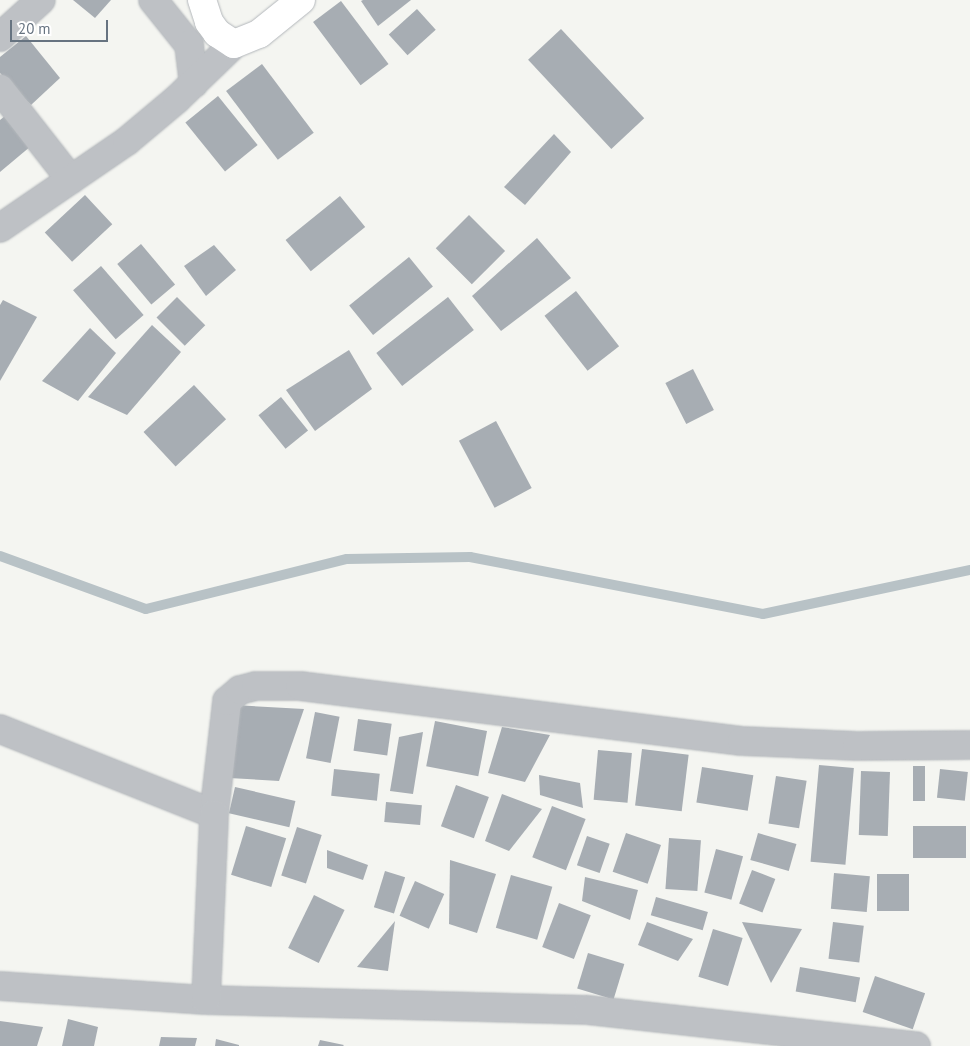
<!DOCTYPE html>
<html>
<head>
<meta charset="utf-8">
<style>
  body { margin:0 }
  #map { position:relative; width:970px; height:1046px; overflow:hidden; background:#f4f5f1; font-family:"PT Sans",sans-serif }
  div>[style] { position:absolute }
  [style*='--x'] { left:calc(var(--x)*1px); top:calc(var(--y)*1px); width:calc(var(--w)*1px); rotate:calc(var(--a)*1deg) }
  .stream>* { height:10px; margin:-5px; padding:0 5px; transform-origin:5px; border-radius:5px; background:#b8c2c6 }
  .building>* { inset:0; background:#a7adb3; transform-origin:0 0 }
  .roads { filter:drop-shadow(0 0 1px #b3b7bb) drop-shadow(0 0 1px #b3b7bb) }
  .street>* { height:28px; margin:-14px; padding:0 14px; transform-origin:14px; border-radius:14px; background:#bec1c5 }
  .secondary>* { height:28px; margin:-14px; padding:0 14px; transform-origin:14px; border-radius:14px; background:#fff }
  span { translate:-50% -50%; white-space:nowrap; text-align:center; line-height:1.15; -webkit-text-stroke:5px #fff; paint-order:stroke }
  .scale { position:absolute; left:10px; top:20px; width:98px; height:22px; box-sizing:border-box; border:2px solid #667380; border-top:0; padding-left:6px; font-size:15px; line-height:18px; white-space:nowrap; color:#667380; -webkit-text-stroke:4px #fff; paint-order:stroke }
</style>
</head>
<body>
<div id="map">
  <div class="stream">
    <i style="--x:0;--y:556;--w:155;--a:20"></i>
    <i style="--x:146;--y:609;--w:207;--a:-14"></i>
    <i style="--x:347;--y:559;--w:123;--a:-0.9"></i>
    <i style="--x:470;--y:557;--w:298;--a:11"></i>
    <i style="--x:763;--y:614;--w:212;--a:-12"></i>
  </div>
  <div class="building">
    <i style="clip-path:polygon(73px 0,111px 0,95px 18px)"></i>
    <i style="clip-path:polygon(363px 0,411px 0,378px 26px,361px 1px)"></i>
    <i style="left:341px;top:1px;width:79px;height:35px;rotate:53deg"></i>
    <i style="left:417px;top:9px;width:28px;height:38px;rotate:48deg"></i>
    <i style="left:561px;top:29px;width:122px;height:45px;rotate:47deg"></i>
    <i style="clip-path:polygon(26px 36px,60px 78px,31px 105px,0 73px,0 57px)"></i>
    <i style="left:262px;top:64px;width:86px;height:45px;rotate:53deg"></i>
    <i style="left:218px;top:96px;width:63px;height:42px;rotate:51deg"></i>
    <i style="clip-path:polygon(5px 116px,31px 146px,0 172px,0 120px)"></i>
    <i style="clip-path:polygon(554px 134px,571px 152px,525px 205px,504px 187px)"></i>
    <i style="left:85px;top:195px;width:40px;height:55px;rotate:47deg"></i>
    <i style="left:340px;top:196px;width:40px;height:70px;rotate:51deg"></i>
    <i style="left:469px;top:215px;width:51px;height:47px;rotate:45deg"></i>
    <i style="clip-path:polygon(537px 238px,571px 278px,501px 331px,472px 296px)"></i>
    <i style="left:141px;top:244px;width:53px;height:31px;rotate:50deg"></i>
    <i style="clip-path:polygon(214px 245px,236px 270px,206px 296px,184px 266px)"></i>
    <i style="left:409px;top:257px;width:38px;height:77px;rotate:51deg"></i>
    <i style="left:101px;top:266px;width:65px;height:37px;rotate:49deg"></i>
    <i style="left:576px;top:291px;width:70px;height:40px;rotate:52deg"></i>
    <i style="left:177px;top:297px;width:40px;height:29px;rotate:45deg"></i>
    <i style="left:448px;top:297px;width:42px;height:91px;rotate:52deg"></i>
    <i style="clip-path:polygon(3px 300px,37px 317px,0 381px,0 305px)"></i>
    <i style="clip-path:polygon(152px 325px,181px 352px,127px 415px,88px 397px)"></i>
    <i style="clip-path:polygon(90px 328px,116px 353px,78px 401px,42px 381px)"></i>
    <i style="clip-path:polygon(349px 350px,372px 389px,315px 431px,286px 390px)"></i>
    <i style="left:693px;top:369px;width:46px;height:31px;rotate:63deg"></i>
    <i style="left:194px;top:385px;width:47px;height:69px;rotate:47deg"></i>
    <i style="left:281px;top:397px;width:43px;height:29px;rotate:51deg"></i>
    <i style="left:496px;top:421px;width:76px;height:42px;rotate:62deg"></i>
    <i style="clip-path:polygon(234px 705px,304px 709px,279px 781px,229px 778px)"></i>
    <i style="left:315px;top:712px;width:25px;height:47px;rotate:11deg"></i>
    <i style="left:358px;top:719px;width:34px;height:32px;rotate:8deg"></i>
    <i style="left:435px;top:721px;width:53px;height:46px;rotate:11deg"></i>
    <i style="clip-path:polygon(502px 727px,550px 735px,525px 782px,488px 773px)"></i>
    <i style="clip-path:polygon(423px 732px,413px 794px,390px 791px,399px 737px)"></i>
    <i style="left:642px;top:749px;width:47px;height:57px;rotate:7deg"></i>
    <i style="left:598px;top:750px;width:34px;height:50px;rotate:5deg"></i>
    <i style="left:819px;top:765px;width:35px;height:97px;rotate:5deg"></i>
    <i style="left:913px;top:766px;width:12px;height:35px"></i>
    <i style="left:702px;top:767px;width:52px;height:36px;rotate:9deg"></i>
    <i style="left:334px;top:769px;width:46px;height:27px;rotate:6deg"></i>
    <i style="left:940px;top:769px;width:28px;height:29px;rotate:6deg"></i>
    <i style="left:861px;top:771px;width:29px;height:64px;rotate:2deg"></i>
    <i style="clip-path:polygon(539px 775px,580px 783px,583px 808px,540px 795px)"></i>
    <i style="left:776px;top:776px;width:31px;height:48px;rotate:9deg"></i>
    <i style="left:456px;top:785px;width:35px;height:44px;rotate:20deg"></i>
    <i style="left:235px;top:787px;width:62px;height:27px;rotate:13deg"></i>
    <i style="clip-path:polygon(502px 794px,542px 809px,509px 851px,485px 841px)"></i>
    <i style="left:386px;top:802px;width:36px;height:20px;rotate:5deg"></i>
    <i style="left:552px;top:806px;width:36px;height:55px;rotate:21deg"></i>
    <i style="left:246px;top:826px;width:42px;height:51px;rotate:17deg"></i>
    <i style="left:913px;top:826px;width:53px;height:32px"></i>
    <i style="left:297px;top:827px;width:26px;height:51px;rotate:18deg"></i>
    <i style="left:626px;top:833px;width:37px;height:41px;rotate:19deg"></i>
    <i style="left:758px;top:833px;width:40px;height:28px;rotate:16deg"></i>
    <i style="left:587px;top:836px;width:24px;height:31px;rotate:19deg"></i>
    <i style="left:669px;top:838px;width:32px;height:51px;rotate:4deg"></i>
    <i style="left:716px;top:849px;width:28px;height:45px;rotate:15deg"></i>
    <i style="clip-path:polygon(327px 850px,368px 865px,363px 880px,327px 868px)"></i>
    <i style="clip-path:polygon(450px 860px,496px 874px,477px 933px,449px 924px)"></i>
    <i style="left:752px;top:870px;width:25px;height:36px;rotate:21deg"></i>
    <i style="left:385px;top:871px;width:21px;height:38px;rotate:17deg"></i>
    <i style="left:834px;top:873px;width:36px;height:36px;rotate:5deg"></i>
    <i style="left:877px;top:874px;width:32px;height:37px"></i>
    <i style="left:511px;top:875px;width:43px;height:55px;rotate:16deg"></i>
    <i style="clip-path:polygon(585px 877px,638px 890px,630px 920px,582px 901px)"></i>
    <i style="left:415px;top:881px;width:32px;height:38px;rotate:24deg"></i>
    <i style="left:314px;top:895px;width:34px;height:59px;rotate:26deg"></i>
    <i style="left:656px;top:897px;width:54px;height:19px;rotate:16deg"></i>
    <i style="left:559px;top:903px;width:34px;height:47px;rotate:21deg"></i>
    <i style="clip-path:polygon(395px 921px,388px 971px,357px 967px)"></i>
    <i style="clip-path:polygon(647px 922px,693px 939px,678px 961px,638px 945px)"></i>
    <i style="clip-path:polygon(742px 922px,802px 929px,771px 983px)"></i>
    <i style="left:833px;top:922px;width:31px;height:37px;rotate:7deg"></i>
    <i style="left:713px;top:929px;width:31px;height:50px;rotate:17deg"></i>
    <i style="left:588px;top:953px;width:38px;height:37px;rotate:17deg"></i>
    <i style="left:800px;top:967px;width:61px;height:25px;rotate:10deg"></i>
    <i style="left:875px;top:976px;width:53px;height:38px;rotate:19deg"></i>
    <i style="clip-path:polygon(68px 1019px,98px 1027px,94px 1046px,62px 1046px)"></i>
    <i style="clip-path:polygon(0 1021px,43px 1027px,37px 1046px,0 1046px)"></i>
    <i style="clip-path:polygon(161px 1037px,197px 1038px,195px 1046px,159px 1046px)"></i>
    <i style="clip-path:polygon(216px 1039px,239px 1045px,239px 1046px,215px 1046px)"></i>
    <i style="clip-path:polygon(320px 1040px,344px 1045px,343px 1046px,318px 1046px)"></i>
  </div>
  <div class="roads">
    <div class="street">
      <i style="--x:153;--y:0;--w:58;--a:51.3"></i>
      <i style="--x:189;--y:45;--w:39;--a:83"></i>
      <i style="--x:0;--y:37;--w:55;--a:-42.1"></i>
      <i style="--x:0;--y:89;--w:115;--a:52"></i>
      <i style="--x:0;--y:228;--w:154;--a:-34.4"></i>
      <i style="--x:127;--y:141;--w:65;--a:-40"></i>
      <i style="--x:177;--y:99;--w:79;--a:-44"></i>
      <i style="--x:0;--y:729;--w:230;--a:21.7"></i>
      <i style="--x:214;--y:814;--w:114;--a:-83.4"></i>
      <i style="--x:227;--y:701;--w:17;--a:-40"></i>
      <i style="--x:240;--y:690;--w:16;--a:-14"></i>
      <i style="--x:256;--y:686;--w:44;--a:0"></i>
      <i style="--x:300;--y:686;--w:445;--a:7.1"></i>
      <i style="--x:742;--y:741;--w:115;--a:2.5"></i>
      <i style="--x:857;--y:746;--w:113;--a:-0.5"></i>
      <i style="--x:0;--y:986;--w:206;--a:3.9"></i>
      <i style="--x:206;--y:1000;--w:382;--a:1.5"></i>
      <i style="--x:588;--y:1010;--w:330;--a:6.3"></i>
      <i style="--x:206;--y:1000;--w:186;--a:-87.5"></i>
    </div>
    <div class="secondary">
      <i style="--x:202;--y:0;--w:23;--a:72"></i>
      <i style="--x:209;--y:22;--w:14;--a:54"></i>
      <i style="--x:217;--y:33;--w:20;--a:33"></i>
      <i style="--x:234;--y:44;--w:27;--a:-22"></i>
      <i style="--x:259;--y:34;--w:54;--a:-39"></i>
    </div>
  </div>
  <div class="scale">20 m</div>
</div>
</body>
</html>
